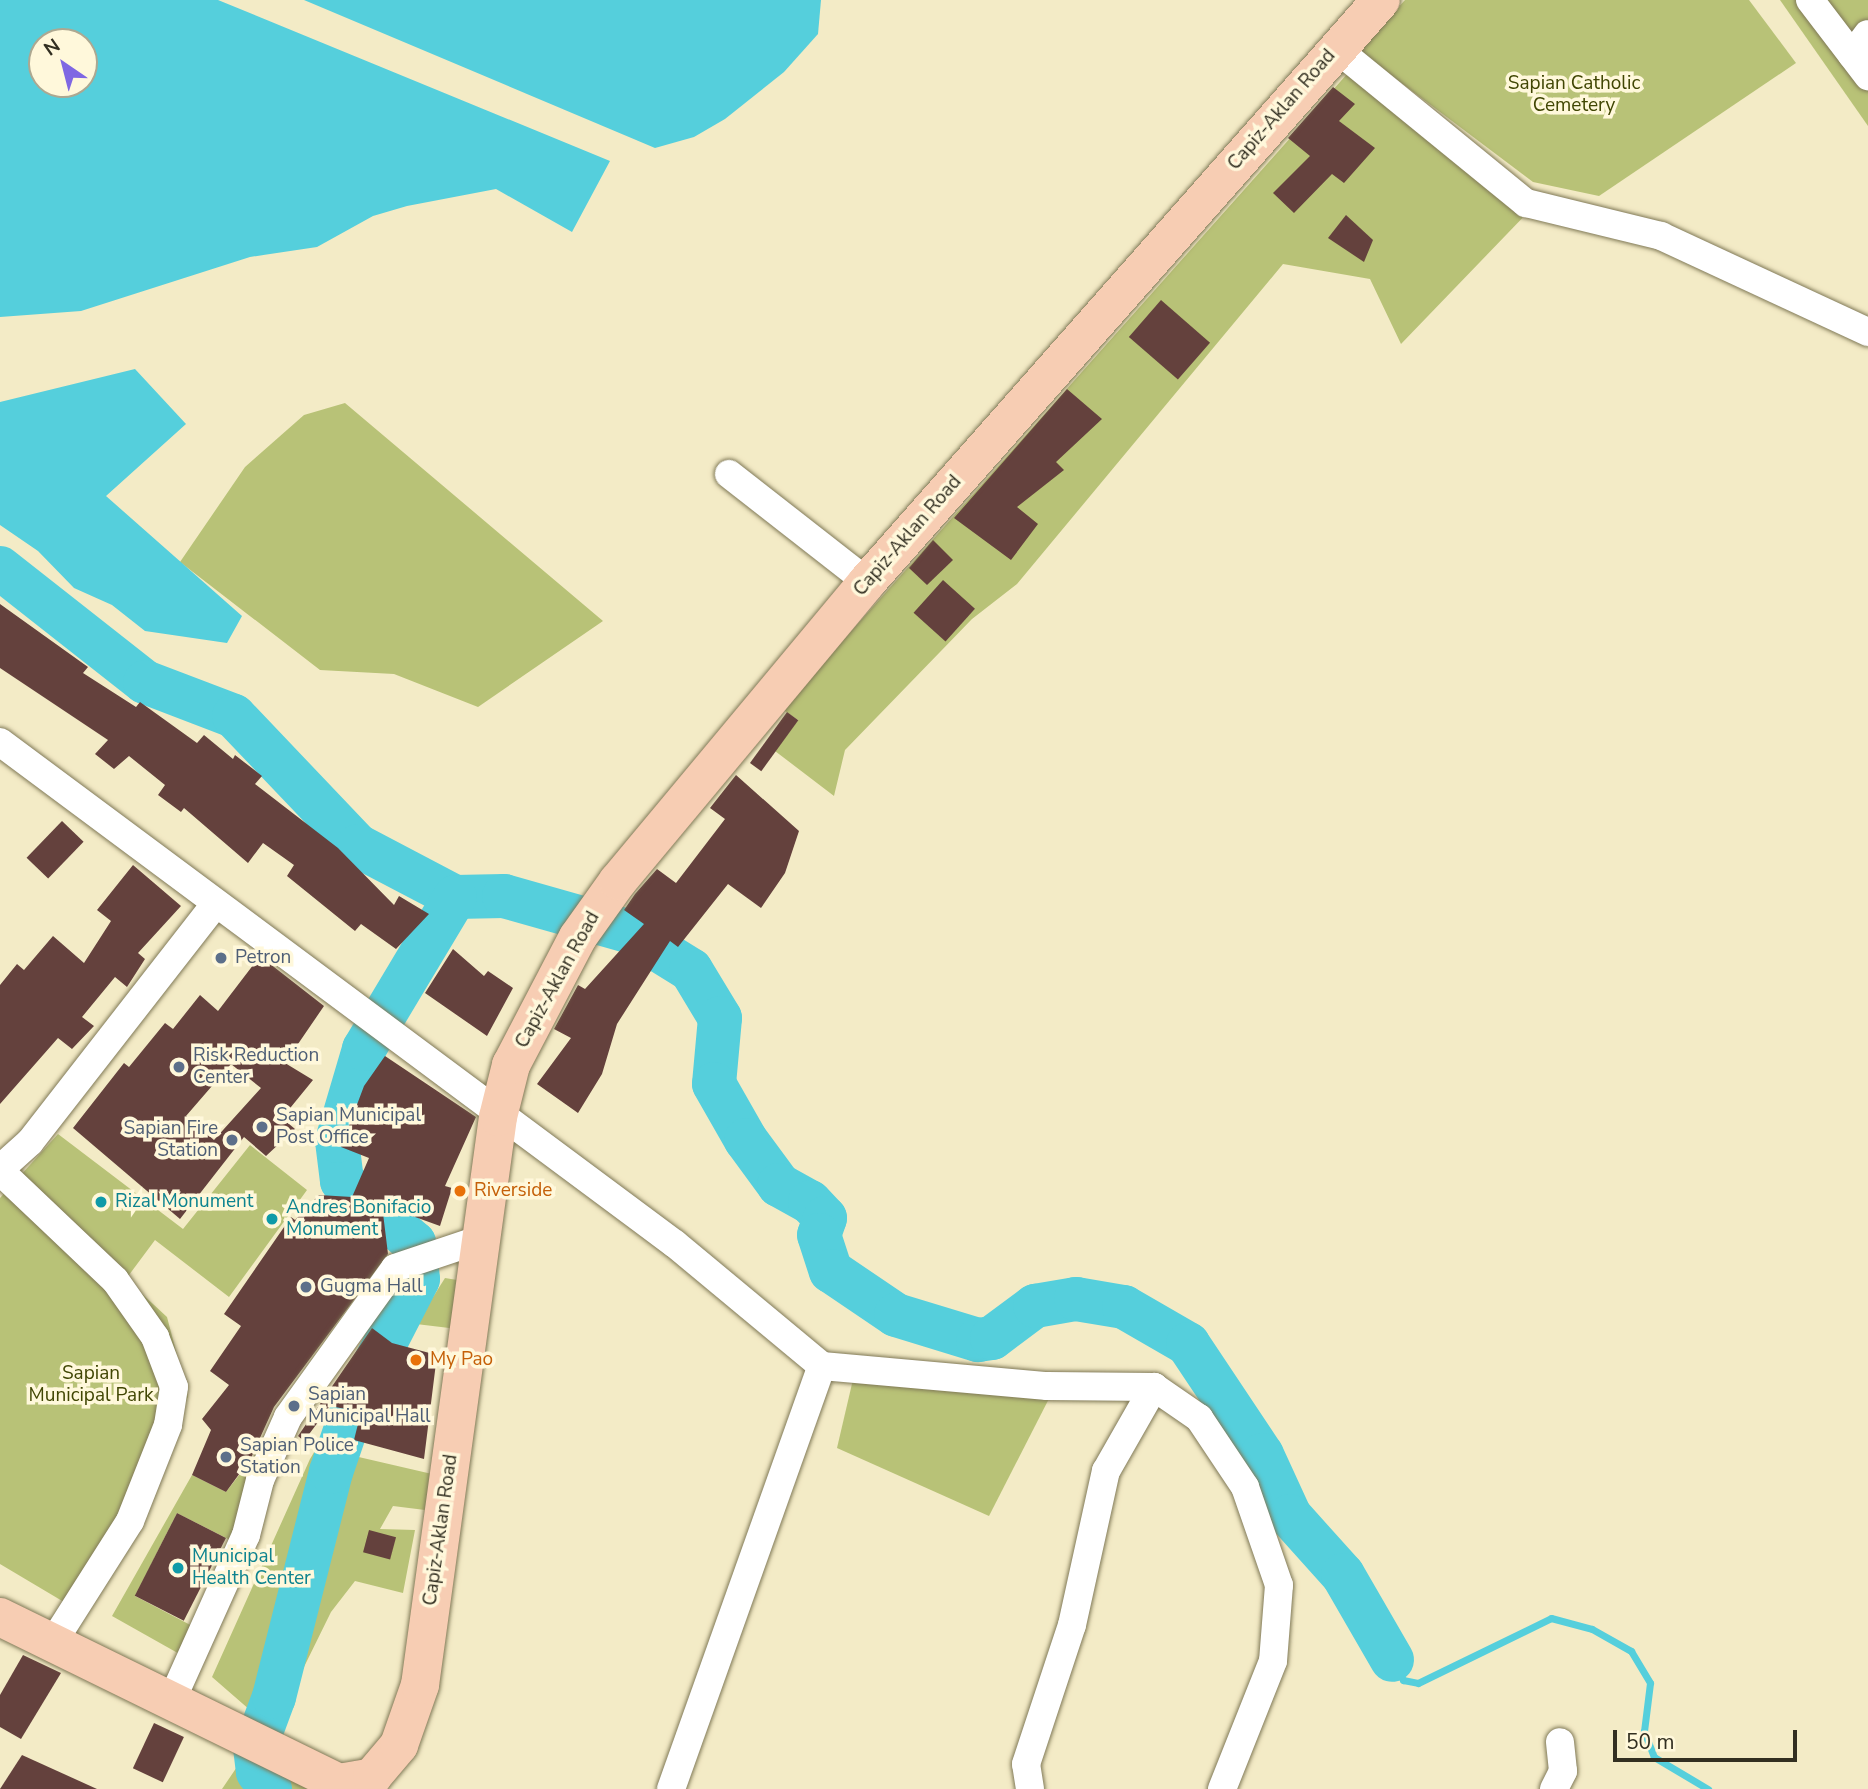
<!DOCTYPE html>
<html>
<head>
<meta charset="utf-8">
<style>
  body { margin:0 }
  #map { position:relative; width:1868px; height:1789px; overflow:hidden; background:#f3ebc6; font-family:"Nunito Sans",sans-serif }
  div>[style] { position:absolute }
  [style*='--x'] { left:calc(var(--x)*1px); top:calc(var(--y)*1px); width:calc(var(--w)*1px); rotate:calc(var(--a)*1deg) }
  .green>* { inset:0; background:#b8c277 }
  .water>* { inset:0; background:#55cfdc }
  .stream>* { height:7px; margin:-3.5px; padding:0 3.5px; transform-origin:3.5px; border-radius:3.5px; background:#55cfdc }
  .river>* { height:44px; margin:-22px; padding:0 22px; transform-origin:22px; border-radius:22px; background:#55cfdc }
  .building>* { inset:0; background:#64413d; transform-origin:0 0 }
  .roads { filter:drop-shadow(0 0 2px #807957) drop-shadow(0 0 2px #807957) }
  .street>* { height:28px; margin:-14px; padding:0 14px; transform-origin:14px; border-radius:14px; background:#fff }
  .primary>* { height:38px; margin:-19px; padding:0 19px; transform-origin:19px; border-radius:19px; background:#f7cdb3 }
  .dots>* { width:19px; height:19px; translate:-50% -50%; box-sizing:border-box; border:4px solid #fff8db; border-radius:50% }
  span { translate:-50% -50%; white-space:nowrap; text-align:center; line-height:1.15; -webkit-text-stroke:7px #fff8db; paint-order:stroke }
  .park-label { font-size:19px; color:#404603 }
  .street-label { font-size:19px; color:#322f21 }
  .service-label { font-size:19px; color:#4e5e75 }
  .left { translate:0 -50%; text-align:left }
  .right { translate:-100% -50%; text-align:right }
  .food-label { font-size:19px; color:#c56008 }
  .culture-label { font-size:19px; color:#0d838f }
  .north { position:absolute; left:28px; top:28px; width:70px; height:70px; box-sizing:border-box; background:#fff8db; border:2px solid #ada891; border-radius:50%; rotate:325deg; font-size:19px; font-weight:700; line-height:28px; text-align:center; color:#322f21 }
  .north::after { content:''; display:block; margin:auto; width:24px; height:32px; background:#7f67e3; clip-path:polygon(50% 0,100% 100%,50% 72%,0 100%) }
  .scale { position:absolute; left:1613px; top:1730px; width:184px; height:32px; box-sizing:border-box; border:4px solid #322f21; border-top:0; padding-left:9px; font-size:21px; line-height:24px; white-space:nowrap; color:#322f21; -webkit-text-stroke:5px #fff8db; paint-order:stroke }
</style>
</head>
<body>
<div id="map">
  <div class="green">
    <i style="clip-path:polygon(1405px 0,1749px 0,1796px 63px,1599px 196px,1533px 182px,1359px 51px)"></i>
    <i style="clip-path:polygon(1780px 0,1868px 0,1868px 126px)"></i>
    <i style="clip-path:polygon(1356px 64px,1533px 207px,1401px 344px,1370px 279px,1283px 264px,1017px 584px,972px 619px,845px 750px,834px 796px,775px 751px,798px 720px,782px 709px)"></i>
    <i style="clip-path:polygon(345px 403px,603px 621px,478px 707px,394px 674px,320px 670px,180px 562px,245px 467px,304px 415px)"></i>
    <i style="clip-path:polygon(58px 1134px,183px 1229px,250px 1145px,307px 1190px,229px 1297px,155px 1240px,126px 1279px,167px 1317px,188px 1397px,74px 1608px,0 1564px,0 1198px)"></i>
    <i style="clip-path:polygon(445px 1278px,469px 1282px,466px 1330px,416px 1324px)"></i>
    <i style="clip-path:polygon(858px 1358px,1058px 1381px,989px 1516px,837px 1448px)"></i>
    <i style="clip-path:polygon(342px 1406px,355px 1424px,350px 1455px,432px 1474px,425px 1510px,393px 1506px,380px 1529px,415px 1530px,403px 1593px,355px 1581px,331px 1612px,273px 1730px,212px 1677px,310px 1459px)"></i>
    <i style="clip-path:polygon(267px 1439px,240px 1545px,177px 1513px,135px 1596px,198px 1629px,199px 1665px,112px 1616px,192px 1475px,226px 1492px)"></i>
    <i style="clip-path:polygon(243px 1743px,312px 1789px,222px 1789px,243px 1758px)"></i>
  </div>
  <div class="water">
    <i style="clip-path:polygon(evenodd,0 0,218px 0,610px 161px,572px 232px,496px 189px,407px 206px,373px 216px,317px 247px,250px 257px,81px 311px,0 317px,0 0,42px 42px,84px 42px,84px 84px,42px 84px,42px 42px)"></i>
    <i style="clip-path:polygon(304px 0,821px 0,818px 34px,784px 72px,725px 119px,694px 137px,655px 148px)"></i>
    <i style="clip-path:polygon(135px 369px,186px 424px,106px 496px,242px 616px,227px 643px,145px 631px,112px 605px,74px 588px,38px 551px,0 525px,0 402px)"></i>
  </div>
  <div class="stream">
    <i style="--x:1392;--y:1660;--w:23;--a:61"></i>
    <i style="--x:1403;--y:1680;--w:15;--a:11"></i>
    <i style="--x:1418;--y:1683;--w:148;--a:-26"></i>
    <i style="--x:1551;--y:1618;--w:42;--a:15"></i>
    <i style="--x:1592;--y:1629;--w:45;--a:29.4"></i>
    <i style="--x:1631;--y:1651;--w:37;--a:59"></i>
    <i style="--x:1650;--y:1683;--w:48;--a:97.1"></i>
    <i style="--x:1644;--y:1731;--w:28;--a:69"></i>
    <i style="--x:1654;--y:1757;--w:63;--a:30.7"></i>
  </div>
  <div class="river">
    <i style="--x:0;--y:568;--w:184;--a:38.2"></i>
    <i style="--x:145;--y:682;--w:95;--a:20.9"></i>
    <i style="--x:234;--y:716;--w:180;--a:46.4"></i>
    <i style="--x:358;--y:846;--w:110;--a:27.7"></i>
    <i style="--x:455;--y:897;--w:49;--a:-1.2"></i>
    <i style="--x:504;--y:896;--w:129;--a:15.8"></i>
    <i style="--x:628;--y:931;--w:74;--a:31.8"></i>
    <i style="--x:691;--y:970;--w:56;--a:58.9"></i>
    <i style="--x:720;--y:1018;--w:66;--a:95.2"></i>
    <i style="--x:714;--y:1084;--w:64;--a:60.3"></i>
    <i style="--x:746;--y:1140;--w:56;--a:53.7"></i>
    <i style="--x:779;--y:1185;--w:35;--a:29"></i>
    <i style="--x:810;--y:1202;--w:22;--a:47"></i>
    <i style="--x:825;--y:1218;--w:18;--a:109"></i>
    <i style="--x:819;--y:1235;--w:38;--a:72"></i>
    <i style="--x:831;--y:1271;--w:78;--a:34.1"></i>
    <i style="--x:896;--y:1315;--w:86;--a:17"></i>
    <i style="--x:978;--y:1340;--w:14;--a:-8"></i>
    <i style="--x:992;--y:1338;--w:54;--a:-36.7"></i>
    <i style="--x:1035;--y:1306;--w:42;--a:-9.7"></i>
    <i style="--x:1076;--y:1299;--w:49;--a:9.5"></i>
    <i style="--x:1124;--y:1307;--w:74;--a:30"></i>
    <i style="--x:1188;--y:1344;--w:133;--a:56.3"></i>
    <i style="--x:1262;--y:1455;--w:67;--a:65.3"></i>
    <i style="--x:1290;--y:1516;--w:79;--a:48.1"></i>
    <i style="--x:1343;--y:1575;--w:98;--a:60"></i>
    <i style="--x:270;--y:1789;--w:21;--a:-125"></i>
    <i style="--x:258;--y:1772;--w:24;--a:-97"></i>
    <i style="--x:255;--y:1748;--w:54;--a:-69.6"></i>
    <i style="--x:274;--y:1697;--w:232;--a:-75.8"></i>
    <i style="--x:331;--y:1472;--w:74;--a:-71.1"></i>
    <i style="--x:355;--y:1402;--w:138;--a:-62.9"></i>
    <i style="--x:418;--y:1279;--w:36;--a:-96"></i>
    <i style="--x:414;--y:1243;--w:95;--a:-139.3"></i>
    <i style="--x:342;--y:1181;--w:40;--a:-97.1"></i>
    <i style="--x:337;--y:1141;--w:96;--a:-73.6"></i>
    <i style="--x:364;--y:1049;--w:177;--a:-59.1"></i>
  </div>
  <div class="building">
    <i style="clip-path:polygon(1333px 87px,1355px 104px,1339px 121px,1375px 148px,1344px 183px,1332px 174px,1294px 213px,1273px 193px,1310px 156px,1288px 138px)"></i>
    <i style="clip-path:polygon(1346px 215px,1373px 240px,1364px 262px,1328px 238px)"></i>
    <i style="left:1161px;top:300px;width:65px;height:49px;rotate:41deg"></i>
    <i style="clip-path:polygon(1067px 389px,1102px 419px,1056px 462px,1064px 470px,1017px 507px,1038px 524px,1011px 560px,954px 518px)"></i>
    <i style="clip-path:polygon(933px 540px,953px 560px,927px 585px,909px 568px)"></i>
    <i style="left:943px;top:580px;width:43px;height:44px;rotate:42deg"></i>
    <i style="clip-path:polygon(0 604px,88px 667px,83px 673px,136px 707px,140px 702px,197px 743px,204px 735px,233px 759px,235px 755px,262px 776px,255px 784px,338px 848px,394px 905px,399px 896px,429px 914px,396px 949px,361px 924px,355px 931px,287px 876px,294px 865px,263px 843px,248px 863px,184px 808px,181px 812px,158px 795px,165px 785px,129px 756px,114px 769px,95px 754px,108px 740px,0 668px)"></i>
    <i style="left:787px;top:712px;width:14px;height:63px;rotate:36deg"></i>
    <i style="clip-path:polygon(736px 775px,799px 831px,785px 873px,761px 908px,728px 884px,678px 947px,670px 941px,617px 1024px,602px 1074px,578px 1113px,537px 1084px,571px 1038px,554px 1029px,578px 985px,585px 989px,644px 924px,624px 910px,635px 894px,657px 869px,676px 883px,725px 819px,710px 808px)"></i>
    <i style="left:62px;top:821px;width:30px;height:51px;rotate:44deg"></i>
    <i style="clip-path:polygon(133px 865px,181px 906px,138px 953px,145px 959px,127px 987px,115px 977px,82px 1017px,94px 1026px,72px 1049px,58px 1038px,0 1104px,0 985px,17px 964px,24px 970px,53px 936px,84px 963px,111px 921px,97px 910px)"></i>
    <i style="clip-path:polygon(453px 949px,484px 976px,488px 971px,513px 988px,487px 1036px,425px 993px)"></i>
    <i style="clip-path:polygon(evenodd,260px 956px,324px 1006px,285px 1063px,313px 1080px,282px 1118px,295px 1129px,266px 1156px,244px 1137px,180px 1219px,73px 1128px,124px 1063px,129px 1067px,165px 1023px,173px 1029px,200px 995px,218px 1011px,260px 956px,231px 1064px,261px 1088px,214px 1140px,186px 1116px,231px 1064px)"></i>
    <i style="clip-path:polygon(385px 1056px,476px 1117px,445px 1186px,452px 1188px,440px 1226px,382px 1205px,388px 1254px,274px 1407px,251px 1458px,226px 1492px,192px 1475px,211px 1430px,202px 1419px,229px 1385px,210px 1371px,241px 1326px,224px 1314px,291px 1217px,295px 1220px,319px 1195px,352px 1197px,369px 1158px,341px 1147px,364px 1086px)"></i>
    <i style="clip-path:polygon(372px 1328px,392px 1343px,437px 1355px,424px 1459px,354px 1440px,361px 1412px,330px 1406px,304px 1441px,298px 1436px)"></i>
    <i style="left:177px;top:1513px;width:55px;height:93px;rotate:27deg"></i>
    <i style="left:369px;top:1530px;width:28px;height:23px;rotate:15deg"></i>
    <i style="clip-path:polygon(23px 1655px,61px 1673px,21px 1739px,0 1727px,0 1695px)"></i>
    <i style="left:154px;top:1723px;width:33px;height:50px;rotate:25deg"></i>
    <i style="clip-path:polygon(22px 1755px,97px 1789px,0 1789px)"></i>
  </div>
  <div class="roads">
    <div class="street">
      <i style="--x:1810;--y:0;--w:96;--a:52.7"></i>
      <i style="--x:1337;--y:49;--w:244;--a:39.2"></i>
      <i style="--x:1526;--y:203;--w:139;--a:13.7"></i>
      <i style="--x:1661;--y:236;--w:228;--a:24.9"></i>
      <i style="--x:1852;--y:55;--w:26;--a:-53"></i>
      <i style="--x:729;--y:474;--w:175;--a:38"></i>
      <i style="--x:0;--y:742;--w:841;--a:36.64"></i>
      <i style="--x:675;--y:1244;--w:191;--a:39.7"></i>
      <i style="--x:822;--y:1366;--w:226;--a:5.1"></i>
      <i style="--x:1047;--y:1386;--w:107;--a:0.5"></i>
      <i style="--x:1154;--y:1387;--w:55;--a:34.6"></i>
      <i style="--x:1199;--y:1418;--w:83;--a:56.3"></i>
      <i style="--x:1245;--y:1487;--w:104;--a:70.9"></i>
      <i style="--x:1279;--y:1585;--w:76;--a:94.5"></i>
      <i style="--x:1273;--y:1661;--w:138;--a:111.7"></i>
      <i style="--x:0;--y:1169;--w:40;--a:-42"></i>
      <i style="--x:30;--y:1142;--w:299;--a:-52.1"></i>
      <i style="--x:0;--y:1171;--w:158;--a:43.5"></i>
      <i style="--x:115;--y:1280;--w:70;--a:54.9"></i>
      <i style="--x:155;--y:1337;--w:53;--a:69.2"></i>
      <i style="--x:174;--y:1387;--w:38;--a:99"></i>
      <i style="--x:168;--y:1425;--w:103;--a:111.6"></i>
      <i style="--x:130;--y:1521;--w:146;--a:122.4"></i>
      <i style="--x:170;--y:1704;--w:185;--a:-65.8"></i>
      <i style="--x:246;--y:1535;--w:57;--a:-75.7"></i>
      <i style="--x:260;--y:1480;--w:69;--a:-66"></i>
      <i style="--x:288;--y:1417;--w:183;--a:-54.3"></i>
      <i style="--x:395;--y:1268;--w:91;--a:-18.6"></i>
      <i style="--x:671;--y:1789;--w:449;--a:-70.4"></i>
      <i style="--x:1030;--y:1789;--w:25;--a:-99"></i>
      <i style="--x:1026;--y:1764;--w:146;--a:-71.7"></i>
      <i style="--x:1072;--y:1625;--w:158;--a:-77.6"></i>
      <i style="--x:1106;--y:1471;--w:97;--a:-60.3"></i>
      <i style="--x:1554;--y:1789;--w:20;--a:-63"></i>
      <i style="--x:1563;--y:1771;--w:29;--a:-96"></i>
    </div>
    <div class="primary">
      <i style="--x:0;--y:1617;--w:377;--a:26.1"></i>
      <i style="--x:339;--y:1783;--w:34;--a:-10"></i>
      <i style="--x:372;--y:1777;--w:42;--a:-49.8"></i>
      <i style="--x:399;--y:1745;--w:64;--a:-70.7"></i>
      <i style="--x:420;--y:1685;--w:573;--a:-82.18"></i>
      <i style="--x:498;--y:1117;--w:54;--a:-76"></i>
      <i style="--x:511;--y:1065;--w:144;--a:-62.4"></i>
      <i style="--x:578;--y:937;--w:69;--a:-54.5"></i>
      <i style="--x:618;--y:881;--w:389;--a:-50.2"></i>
      <i style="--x:867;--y:582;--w:776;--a:-48.55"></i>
    </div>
  </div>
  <div class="dots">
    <i style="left:221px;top:958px;background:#5c6f8a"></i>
    <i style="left:179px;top:1067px;background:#5c6f8a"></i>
    <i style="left:262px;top:1127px;background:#5c6f8a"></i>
    <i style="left:232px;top:1140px;background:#5c6f8a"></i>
    <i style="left:460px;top:1191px;background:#e8710a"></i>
    <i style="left:101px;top:1202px;background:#0f9aa8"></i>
    <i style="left:272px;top:1219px;background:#0f9aa8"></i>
    <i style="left:306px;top:1287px;background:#5c6f8a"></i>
    <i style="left:416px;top:1360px;background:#e8710a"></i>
    <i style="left:294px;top:1406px;background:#5c6f8a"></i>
    <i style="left:226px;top:1457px;background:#5c6f8a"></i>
    <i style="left:178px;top:1568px;background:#0f9aa8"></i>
  </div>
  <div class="park-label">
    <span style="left:1574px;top:95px">Sapian Catholic<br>Cemetery</span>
    <span style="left:91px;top:1385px">Sapian<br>Municipal Park</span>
  </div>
  <div class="street-label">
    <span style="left:1282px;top:110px;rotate:-49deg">Capiz-Aklan Road</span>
    <span style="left:908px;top:536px;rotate:-49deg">Capiz-Aklan Road</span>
    <span style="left:558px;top:980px;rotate:-61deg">Capiz-Aklan Road</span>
    <span style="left:441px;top:1530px;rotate:-82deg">Capiz-Aklan Road</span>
  </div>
  <div class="service-label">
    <span class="left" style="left:235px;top:958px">Petron</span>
    <span class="left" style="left:193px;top:1067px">Risk Reduction<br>Center</span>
    <span class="left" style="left:276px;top:1127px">Sapian Municipal<br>Post Office</span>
    <span class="right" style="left:218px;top:1140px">Sapian Fire<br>Station</span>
    <span class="left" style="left:320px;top:1287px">Gugma Hall</span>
    <span class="left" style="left:308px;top:1406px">Sapian<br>Municipal Hall</span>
    <span class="left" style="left:240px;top:1457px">Sapian Police<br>Station</span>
  </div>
  <div class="food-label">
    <span class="left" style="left:474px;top:1191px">Riverside</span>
    <span class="left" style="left:430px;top:1360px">My Pao</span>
  </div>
  <div class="culture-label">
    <span class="left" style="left:115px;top:1202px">Rizal Monument</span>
    <span class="left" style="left:286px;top:1219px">Andres Bonifacio<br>Monument</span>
    <span class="left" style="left:192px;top:1568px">Municipal<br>Health Center</span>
  </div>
  <div class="north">N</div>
  <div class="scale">50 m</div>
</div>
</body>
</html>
